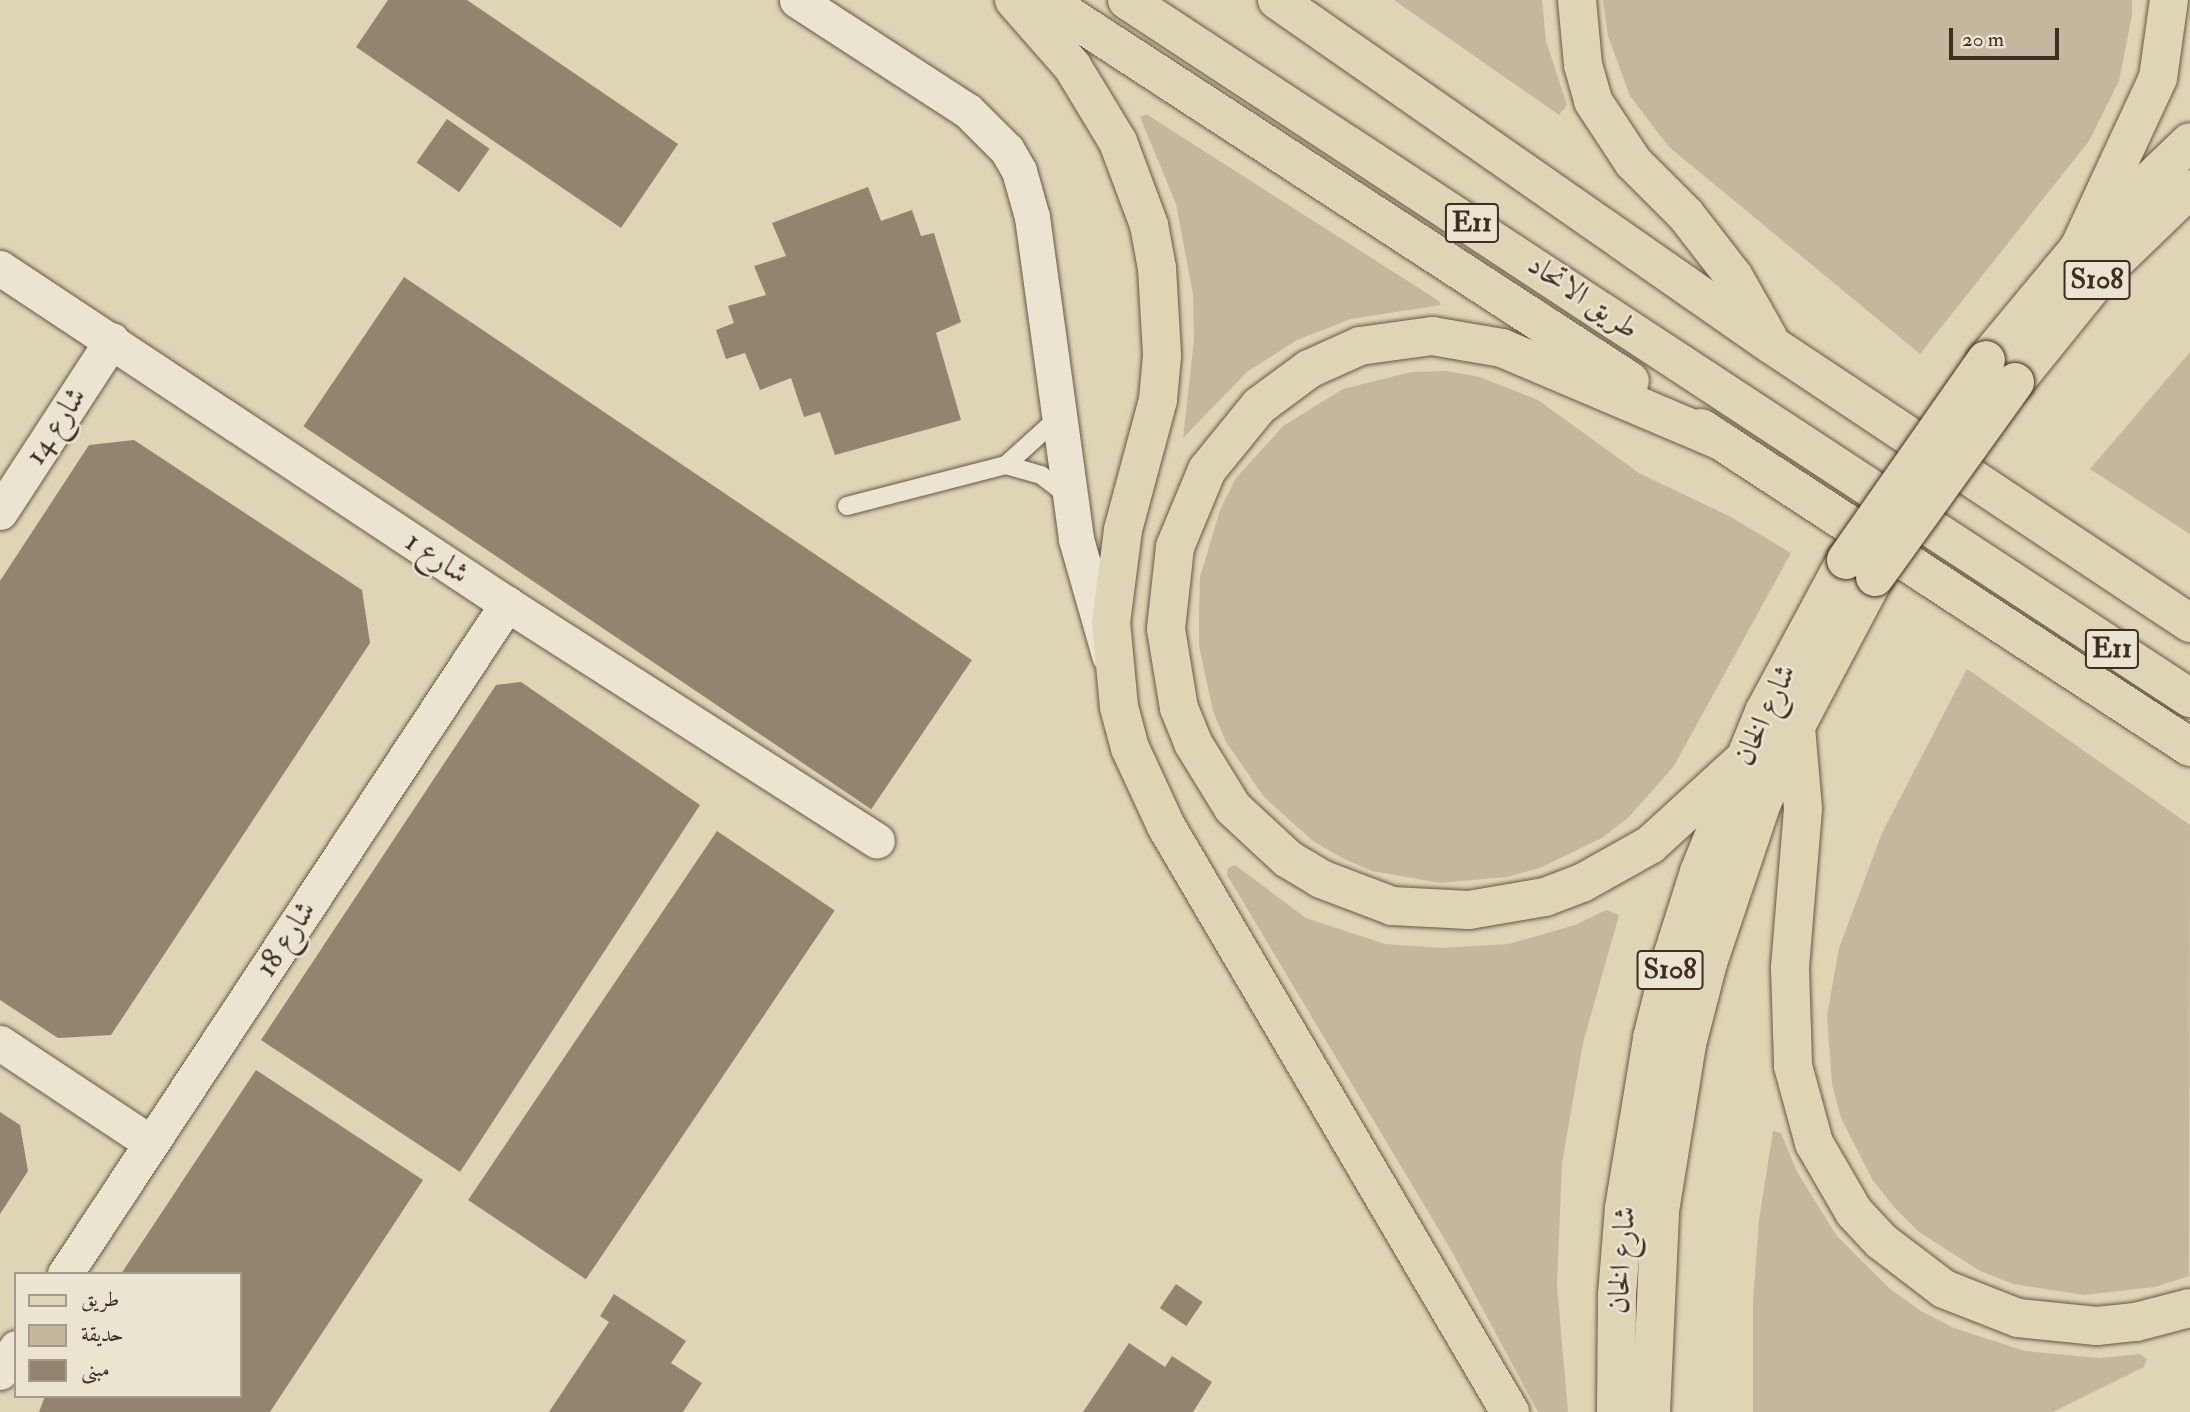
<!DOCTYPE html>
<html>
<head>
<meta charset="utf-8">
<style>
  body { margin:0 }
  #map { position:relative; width:2190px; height:1412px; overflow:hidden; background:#ded5b6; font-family:"IM FELL Double Pica",Amiri,serif }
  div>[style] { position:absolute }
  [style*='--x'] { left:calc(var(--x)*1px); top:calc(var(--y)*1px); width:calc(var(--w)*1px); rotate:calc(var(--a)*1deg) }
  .green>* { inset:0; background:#c3b89d }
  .building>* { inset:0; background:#92846f; transform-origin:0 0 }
  .roads { filter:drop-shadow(0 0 2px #675747) drop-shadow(0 0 2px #675747) }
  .lane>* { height:18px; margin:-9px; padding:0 9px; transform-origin:9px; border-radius:9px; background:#eae4d0 }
  .street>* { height:35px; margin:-17.5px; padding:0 17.5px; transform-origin:17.5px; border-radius:17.5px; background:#eae4d0 }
  .primary>* { height:38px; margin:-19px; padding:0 19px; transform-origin:19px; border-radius:19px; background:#ded5b6 }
  .highway>* { height:38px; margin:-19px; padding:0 19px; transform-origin:19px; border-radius:19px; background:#ded5b6 }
  .bridges { filter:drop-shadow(0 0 2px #3f2d22) drop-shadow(0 0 2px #3f2d22) }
  .primary-bridge>* { height:38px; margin:-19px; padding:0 19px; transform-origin:19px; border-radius:19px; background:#ded5b6 }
  span { translate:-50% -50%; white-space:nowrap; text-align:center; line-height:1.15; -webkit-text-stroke:5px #eae4d0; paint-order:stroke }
  .shield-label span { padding:2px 5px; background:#eae4d0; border:2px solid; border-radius:5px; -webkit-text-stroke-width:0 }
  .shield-label { font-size:28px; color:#3f2d22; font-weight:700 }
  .street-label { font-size:30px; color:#3f2d22 }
  .legend { position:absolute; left:14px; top:1272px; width:228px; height:126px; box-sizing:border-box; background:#eae4d0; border:2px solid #a69b8a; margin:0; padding:9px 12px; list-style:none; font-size:21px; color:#3f2d22 }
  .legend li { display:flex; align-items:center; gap:14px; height:35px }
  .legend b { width:35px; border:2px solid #a69b8a }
  .scale { position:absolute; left:1949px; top:28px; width:110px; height:32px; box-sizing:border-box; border:4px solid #3f2d22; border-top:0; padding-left:9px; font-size:21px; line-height:24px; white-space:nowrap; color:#3f2d22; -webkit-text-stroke:5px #eae4d0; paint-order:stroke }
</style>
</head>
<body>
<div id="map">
  <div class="green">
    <i style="clip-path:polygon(1394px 0,1542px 0,1546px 41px,1567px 105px,1559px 115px)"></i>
    <i style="clip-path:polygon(1603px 0,2132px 0,2132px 15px,2119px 81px,2089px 141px,1920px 354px,1669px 147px,1630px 96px,1608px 36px)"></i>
    <i style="clip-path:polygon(1146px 114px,1439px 301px,1441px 305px,1351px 319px,1297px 340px,1247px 372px,1183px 438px,1194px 340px,1193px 294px,1176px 204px,1140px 117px)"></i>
    <i style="clip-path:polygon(2190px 352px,2190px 534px,2090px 469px)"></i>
    <i style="clip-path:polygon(1446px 371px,1480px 377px,1538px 400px,1639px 473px,1731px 517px,1791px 553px,1674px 766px,1629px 817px,1602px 838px,1540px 868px,1507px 877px,1440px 883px,1372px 871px,1342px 858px,1313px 841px,1264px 797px,1226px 742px,1213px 711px,1199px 646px,1199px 612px,1200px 577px,1220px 510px,1236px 478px,1283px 426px,1343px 389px,1411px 372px)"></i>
    <i style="clip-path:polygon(1967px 669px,2190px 825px,2189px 1276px,2155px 1287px,2084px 1295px,2013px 1284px,1980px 1271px,1919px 1232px,1894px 1207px,1872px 1179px,1841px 1118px,1832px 1084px,1827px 1016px,1839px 948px,1882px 833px)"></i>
    <i style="clip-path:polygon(1235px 865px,1306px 918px,1385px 944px,1441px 948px,1509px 944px,1575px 925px,1606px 910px,1619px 915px,1583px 1043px,1562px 1163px,1557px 1286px,1568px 1412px,1538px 1412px,1451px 1250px,1227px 875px,1228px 868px)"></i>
    <i style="clip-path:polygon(1773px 1131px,1781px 1133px,1797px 1172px,1837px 1236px,1890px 1289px,1921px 1311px,1954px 1328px,2025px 1351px,2099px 1358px,2140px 1354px,2147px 1359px,2144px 1367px,2053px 1412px,1753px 1412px,1753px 1302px,1759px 1220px)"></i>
  </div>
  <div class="building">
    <i style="clip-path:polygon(388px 0,467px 0,678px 144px,621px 228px,356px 47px)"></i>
    <i style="left:447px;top:119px;width:52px;height:53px;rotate:35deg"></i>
    <i style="clip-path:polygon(868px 187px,881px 221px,912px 210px,921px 236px,934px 233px,961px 322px,936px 333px,961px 420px,835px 455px,820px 412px,804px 417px,791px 378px,760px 390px,745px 353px,726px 359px,716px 330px,734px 323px,728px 306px,766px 295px,754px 266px,786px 256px,772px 223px)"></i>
    <i style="left:404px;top:277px;width:685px;height:180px;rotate:34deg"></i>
    <i style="clip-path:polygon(134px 440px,362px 590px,370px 643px,111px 1035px,58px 1038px,0 1000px,0 581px,89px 445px)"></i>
    <i style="clip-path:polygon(521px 682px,700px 805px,460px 1172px,261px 1040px,496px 685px)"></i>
    <i style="left:717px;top:831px;width:142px;height:445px;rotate:34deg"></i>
    <i style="clip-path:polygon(256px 1070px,423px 1180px,270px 1412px,39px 1412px,45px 1396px,240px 1396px,240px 1274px,121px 1274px)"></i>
    <i style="clip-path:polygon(0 1112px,20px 1125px,28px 1171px,0 1214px)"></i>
    <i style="left:1176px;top:1284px;width:32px;height:29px;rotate:34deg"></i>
    <i style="clip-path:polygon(614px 1294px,686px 1341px,671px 1363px,702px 1383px,683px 1412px,549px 1412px,609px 1322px,600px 1316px)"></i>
    <i style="clip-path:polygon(1129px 1343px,1165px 1367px,1172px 1356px,1212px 1382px,1193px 1412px,1083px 1412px)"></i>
  </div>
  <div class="roads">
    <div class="lane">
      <i style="--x:1006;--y:465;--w:36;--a:16"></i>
      <i style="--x:1041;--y:475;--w:34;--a:37"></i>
      <i style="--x:847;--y:506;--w:164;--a:-14.5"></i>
      <i style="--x:1006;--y:465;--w:72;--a:-42.2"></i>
    </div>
    <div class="street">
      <i style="--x:797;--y:0;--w:204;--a:33"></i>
      <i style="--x:968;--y:111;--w:55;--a:45"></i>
      <i style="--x:1007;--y:150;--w:24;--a:60"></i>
      <i style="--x:1019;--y:171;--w:48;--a:74.2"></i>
      <i style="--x:1032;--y:217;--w:325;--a:82.2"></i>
      <i style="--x:1076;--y:539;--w:121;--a:74.1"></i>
      <i style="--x:0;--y:268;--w:608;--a:33.53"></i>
      <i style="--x:507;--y:604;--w:439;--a:32.6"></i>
      <i style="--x:0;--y:512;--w:205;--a:-56.9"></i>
      <i style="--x:0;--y:1043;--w:181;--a:33.5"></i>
      <i style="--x:65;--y:1274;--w:803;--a:-56.59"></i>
      <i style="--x:0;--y:1372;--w:29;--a:-56"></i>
    </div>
    <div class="primary">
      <i style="--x:1014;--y:0;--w:88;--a:48.7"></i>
      <i style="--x:1072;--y:66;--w:89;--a:58.8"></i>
      <i style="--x:1118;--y:142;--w:89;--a:69.5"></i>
      <i style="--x:1149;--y:225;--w:44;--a:79.5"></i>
      <i style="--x:1157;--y:268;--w:88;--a:86.7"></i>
      <i style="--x:1162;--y:356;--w:44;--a:95.2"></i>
      <i style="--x:1158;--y:400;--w:135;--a:105.1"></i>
      <i style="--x:1123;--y:530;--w:93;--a:97.4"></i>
      <i style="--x:1111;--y:622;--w:85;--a:84.6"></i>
      <i style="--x:1119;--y:707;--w:42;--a:75"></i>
      <i style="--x:1130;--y:748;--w:86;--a:65.2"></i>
      <i style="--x:1166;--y:826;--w:680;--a:59.59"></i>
      <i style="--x:1045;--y:0;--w:698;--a:33.08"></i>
      <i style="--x:1986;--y:360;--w:146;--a:-50.3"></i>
      <i style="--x:2079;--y:248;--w:153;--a:-43.7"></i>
      <i style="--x:2015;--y:382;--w:143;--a:-51"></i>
      <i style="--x:2105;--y:271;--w:118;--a:-44"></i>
      <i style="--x:1701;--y:428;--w:584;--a:33.12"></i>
      <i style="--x:1721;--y:441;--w:238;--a:-157"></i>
      <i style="--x:1502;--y:348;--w:71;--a:-170.3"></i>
      <i style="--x:1432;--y:336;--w:73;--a:172.1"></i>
      <i style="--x:1360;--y:346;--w:56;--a:155.7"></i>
      <i style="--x:1309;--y:369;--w:62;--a:143.5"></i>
      <i style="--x:1259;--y:406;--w:82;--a:129.1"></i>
      <i style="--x:1207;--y:470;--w:83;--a:112.6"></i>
      <i style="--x:1175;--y:547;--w:82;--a:96.3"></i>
      <i style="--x:1166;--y:629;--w:80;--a:80.7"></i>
      <i style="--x:1179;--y:708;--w:38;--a:68"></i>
      <i style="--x:1193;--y:743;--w:76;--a:58.4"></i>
      <i style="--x:1233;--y:808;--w:75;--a:42.8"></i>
      <i style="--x:1288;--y:859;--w:39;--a:31"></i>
      <i style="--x:1321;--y:879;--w:76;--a:20.8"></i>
      <i style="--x:1392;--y:906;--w:77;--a:3"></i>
      <i style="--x:1469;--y:910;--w:77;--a:-9.7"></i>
      <i style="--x:1545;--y:897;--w:40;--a:-21"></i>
      <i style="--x:1582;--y:883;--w:78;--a:-29.2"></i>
      <i style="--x:1650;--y:845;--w:126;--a:-42.4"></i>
      <i style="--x:1796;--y:727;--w:82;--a:85.1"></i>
      <i style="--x:1803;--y:809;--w:160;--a:94.7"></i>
      <i style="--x:1790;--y:968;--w:98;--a:88.2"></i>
      <i style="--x:1793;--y:1066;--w:80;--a:74.7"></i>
      <i style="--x:1814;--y:1143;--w:80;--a:59.9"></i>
      <i style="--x:1854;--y:1212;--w:40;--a:47"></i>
      <i style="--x:1881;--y:1241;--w:79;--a:37.3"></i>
      <i style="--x:1944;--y:1289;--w:79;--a:21.4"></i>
      <i style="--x:2018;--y:1318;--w:79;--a:5.8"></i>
      <i style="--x:2097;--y:1326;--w:39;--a:-6"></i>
      <i style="--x:2136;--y:1322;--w:56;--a:-14.5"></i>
      <i style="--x:1616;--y:1412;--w:117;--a:-89.5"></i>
      <i style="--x:1617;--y:1295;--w:87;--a:-85.4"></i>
      <i style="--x:1624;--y:1208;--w:172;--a:-80.6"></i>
      <i style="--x:1652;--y:1038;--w:87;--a:-76"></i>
      <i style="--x:1673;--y:954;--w:86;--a:-72.4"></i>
      <i style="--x:1699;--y:872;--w:173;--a:-67.9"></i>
      <i style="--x:1764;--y:712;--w:173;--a:-61.7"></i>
      <i style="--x:1651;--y:1412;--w:201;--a:-87.4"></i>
      <i style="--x:1660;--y:1211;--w:169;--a:-80.8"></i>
      <i style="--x:1687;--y:1044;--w:84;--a:-75.5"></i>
      <i style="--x:1708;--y:963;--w:169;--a:-71.4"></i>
      <i style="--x:1762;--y:803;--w:84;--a:-66.2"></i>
      <i style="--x:1796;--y:726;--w:169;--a:-62.1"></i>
    </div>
    <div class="highway">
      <i style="--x:1127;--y:0;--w:1272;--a:33.29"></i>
      <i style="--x:1277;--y:0;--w:603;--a:34.88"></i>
      <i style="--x:1772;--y:345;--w:502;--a:33.63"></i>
      <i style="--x:1577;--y:0;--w:65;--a:84.7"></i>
      <i style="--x:1583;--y:65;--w:37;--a:74"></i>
      <i style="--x:1593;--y:101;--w:73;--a:56.7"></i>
      <i style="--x:1633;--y:162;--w:75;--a:45"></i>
      <i style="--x:1686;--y:215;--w:78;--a:52.3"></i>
      <i style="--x:1734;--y:277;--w:69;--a:60.5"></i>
      <i style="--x:2079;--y:248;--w:187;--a:-65.1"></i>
      <i style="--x:2158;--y:78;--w:79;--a:-82"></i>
    </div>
  </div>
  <div class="bridges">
    <div class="primary-bridge">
      <i style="--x:1846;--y:560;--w:244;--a:-55"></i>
      <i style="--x:1875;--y:577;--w:240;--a:-54.3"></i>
    </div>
  </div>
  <div class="shield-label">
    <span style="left:1472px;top:223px">E11</span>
    <span style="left:2097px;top:280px">S108</span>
    <span style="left:2112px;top:649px">E11</span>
    <span style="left:1670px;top:970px">S108</span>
  </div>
  <div class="street-label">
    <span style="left:1583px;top:297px;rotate:34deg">طريق الاتحاد</span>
    <span style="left:56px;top:426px;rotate:-57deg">شارع 14</span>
    <span style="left:437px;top:558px;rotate:34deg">شارع 1</span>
    <span style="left:1765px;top:715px;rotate:-65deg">شارع الخان</span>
    <span style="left:286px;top:939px;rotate:-57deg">شارع 18</span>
    <span style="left:1622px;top:1260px;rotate:-86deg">شارع الخان</span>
  </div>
  <ul class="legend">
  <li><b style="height:9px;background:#ded5b6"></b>طريق</li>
  <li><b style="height:19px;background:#c3b89d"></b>حديقة</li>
  <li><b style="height:19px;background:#92846f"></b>مبنى</li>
  </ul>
  <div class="scale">20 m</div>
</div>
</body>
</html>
